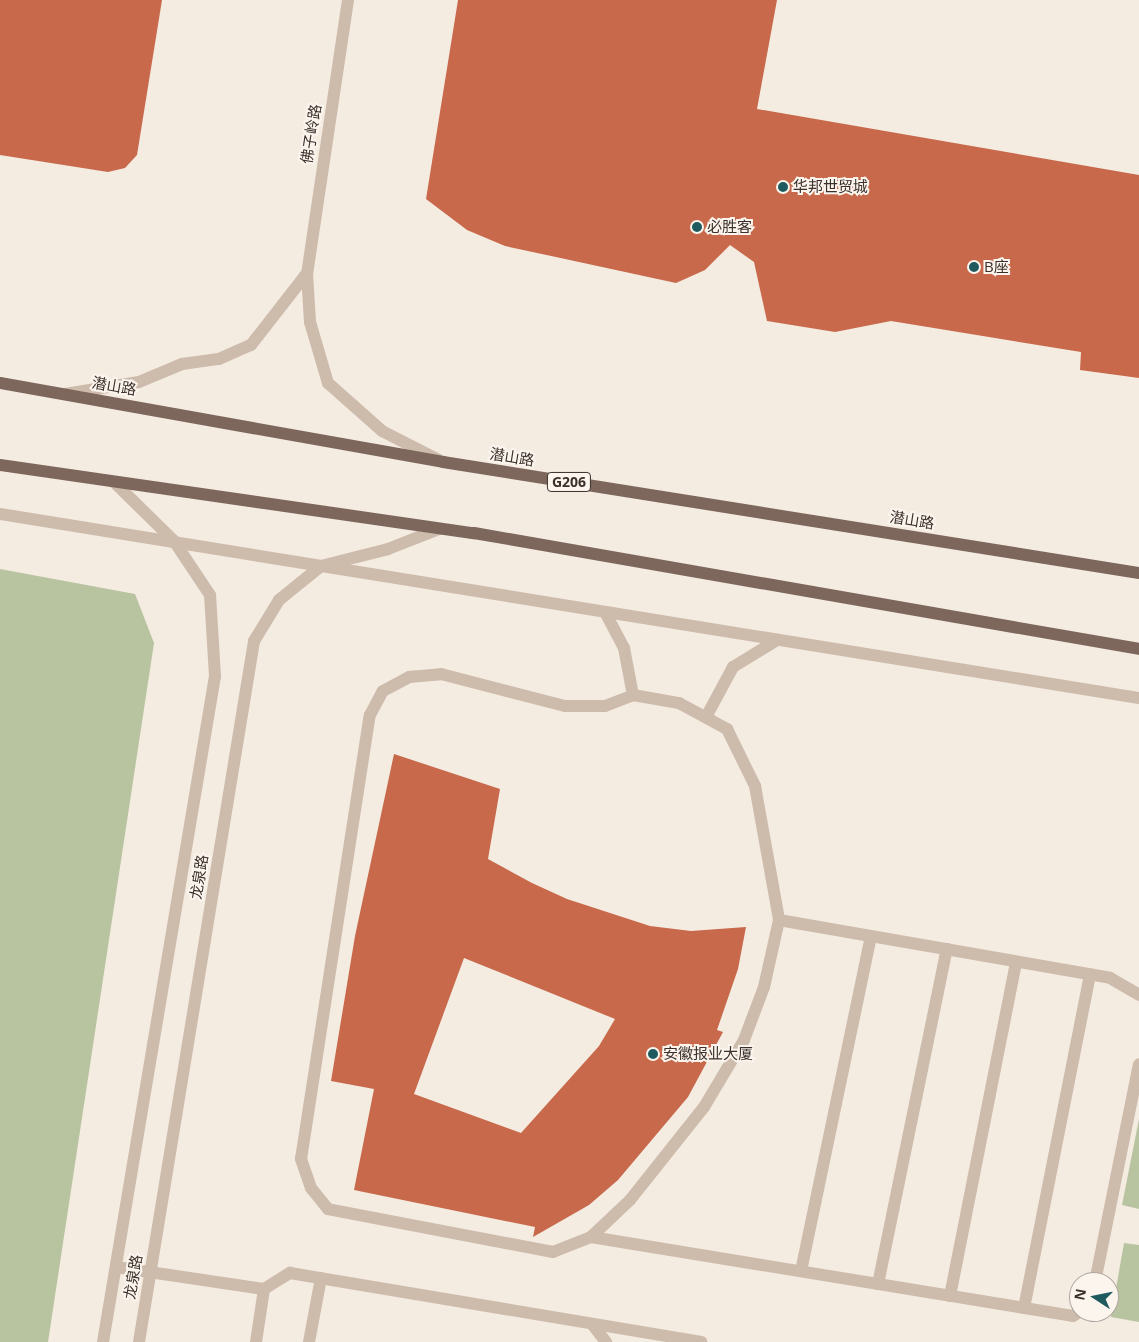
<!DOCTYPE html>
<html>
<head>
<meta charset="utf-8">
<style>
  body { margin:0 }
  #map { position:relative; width:1139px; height:1342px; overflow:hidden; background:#f4ebe1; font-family:"Open Sans","Noto Sans SC",sans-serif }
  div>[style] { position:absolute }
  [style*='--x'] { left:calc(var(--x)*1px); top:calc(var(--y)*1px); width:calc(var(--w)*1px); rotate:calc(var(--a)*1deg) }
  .green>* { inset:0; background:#b8c4a0 }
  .building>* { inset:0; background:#c8694b }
  .service>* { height:12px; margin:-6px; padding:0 6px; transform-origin:6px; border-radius:6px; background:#cdbbac }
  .tertiary>* { height:12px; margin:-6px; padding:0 6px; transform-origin:6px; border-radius:6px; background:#cdbbac }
  .primary>* { height:12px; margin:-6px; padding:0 6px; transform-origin:6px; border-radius:6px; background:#7d675c }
  .dots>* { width:14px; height:14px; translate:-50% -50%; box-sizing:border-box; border:2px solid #fbf5ee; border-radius:50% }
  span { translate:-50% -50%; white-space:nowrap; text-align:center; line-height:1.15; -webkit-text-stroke:4px #fbf5ee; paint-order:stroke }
  .shield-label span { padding:1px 4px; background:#fbf5ee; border:1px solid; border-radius:4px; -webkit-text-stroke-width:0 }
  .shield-label { font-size:14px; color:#3b302b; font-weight:700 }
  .street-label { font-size:15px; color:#3b302b }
  .poi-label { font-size:15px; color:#3b302b }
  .left { translate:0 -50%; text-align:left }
  .north { position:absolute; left:1069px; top:1272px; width:50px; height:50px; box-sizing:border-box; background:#fbf5ee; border:1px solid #aea6a0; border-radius:50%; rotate:281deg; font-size:14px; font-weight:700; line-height:20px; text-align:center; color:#3b302b }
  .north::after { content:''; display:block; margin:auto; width:18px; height:22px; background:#1f5a5e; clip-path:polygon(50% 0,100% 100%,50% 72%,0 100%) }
</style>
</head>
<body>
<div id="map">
  <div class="green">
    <i style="clip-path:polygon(0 569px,135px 594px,154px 643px,48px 1342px,0 1342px)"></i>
    <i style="clip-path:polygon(1139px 1119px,1139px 1209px,1122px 1205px)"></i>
    <i style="clip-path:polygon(1124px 1243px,1139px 1245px,1139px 1322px,1111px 1317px)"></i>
  </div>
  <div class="building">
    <i style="clip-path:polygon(0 0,162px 0,137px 155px,125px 168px,108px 172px,0 155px)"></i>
    <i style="clip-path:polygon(458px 0,777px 0,757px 109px,1139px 175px,1139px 378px,1080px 370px,1081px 352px,891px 321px,835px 332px,767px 321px,754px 262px,730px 245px,705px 270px,676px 283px,505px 246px,467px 230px,426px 199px)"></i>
    <i style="clip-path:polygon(evenodd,394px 754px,500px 789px,488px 859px,532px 883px,567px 899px,650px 926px,691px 931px,746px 927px,738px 969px,717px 1030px,723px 1032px,688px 1097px,618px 1180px,589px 1205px,533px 1237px,535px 1227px,354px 1190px,374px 1089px,331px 1081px,355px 936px,394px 754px,464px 958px,615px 1019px,599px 1046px,521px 1133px,414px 1094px,464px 958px)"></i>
  </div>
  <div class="service">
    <i style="--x:0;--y:514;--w:1154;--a:9.18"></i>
    <i style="--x:605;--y:612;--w:41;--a:62.2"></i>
    <i style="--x:624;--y:648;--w:48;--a:79.2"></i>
    <i style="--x:441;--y:674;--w:128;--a:14.5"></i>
    <i style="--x:565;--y:706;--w:40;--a:0"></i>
    <i style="--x:605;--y:706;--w:30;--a:-21"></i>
    <i style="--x:633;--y:695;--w:47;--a:9.9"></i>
    <i style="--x:679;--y:703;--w:55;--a:28.4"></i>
    <i style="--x:727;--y:729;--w:64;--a:63.8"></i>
    <i style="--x:755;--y:786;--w:136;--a:79.8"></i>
    <i style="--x:779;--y:920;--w:69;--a:102.6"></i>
    <i style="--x:764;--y:987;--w:57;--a:110.7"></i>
    <i style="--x:744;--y:1040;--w:78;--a:120.8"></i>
    <i style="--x:704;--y:1107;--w:119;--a:128.5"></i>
    <i style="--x:630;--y:1200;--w:54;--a:136.5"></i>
    <i style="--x:591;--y:1237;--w:41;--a:158.5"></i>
    <i style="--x:553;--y:1252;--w:229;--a:-169.2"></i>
    <i style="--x:328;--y:1209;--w:27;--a:-129"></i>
    <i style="--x:311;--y:1188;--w:31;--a:-109"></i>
    <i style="--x:301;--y:1159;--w:449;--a:-81.2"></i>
    <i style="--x:370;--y:715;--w:27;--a:-62"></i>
    <i style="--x:383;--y:691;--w:30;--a:-28"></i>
    <i style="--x:409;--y:677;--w:32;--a:-5"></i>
    <i style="--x:706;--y:717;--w:57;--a:-61.6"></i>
    <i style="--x:733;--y:667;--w:52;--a:-31.5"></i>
    <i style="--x:779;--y:920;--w:336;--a:9.9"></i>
    <i style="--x:1110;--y:978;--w:34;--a:30"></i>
    <i style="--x:591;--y:1237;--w:488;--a:9.3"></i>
    <i style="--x:1073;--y:1316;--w:7;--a:-34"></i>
    <i style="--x:116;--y:1267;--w:150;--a:8.5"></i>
    <i style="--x:801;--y:1271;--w:342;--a:-78.2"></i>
    <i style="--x:1095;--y:1282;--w:222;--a:-78.6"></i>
    <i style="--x:878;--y:1284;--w:342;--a:-78.4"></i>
    <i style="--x:950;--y:1296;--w:340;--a:-78.8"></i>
    <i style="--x:1024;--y:1308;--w:340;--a:-78.8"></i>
    <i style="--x:592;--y:1324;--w:23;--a:52"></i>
    <i style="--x:256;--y:1342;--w:54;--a:-81.4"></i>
    <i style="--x:264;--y:1289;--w:31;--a:-32"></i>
    <i style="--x:290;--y:1273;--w:417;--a:9.5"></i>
    <i style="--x:309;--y:1342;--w:65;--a:-79.4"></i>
  </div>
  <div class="tertiary">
    <i style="--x:348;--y:0;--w:276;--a:98.5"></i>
    <i style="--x:307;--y:273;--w:49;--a:86.5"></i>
    <i style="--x:310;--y:322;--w:64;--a:73.6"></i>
    <i style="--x:328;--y:383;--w:72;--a:41.6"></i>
    <i style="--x:382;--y:431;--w:64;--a:27"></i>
    <i style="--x:65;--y:394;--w:75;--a:-9.2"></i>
    <i style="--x:139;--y:382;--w:47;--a:-22.7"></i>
    <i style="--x:182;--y:364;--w:37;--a:-8"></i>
    <i style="--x:219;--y:359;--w:35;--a:-24"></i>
    <i style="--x:251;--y:345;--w:91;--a:-52.1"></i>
    <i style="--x:103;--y:1342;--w:675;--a:-80.45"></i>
    <i style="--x:215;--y:676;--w:81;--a:-93.5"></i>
    <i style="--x:210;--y:595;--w:65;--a:-123.7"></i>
    <i style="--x:174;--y:541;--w:83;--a:-135.5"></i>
    <i style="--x:139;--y:1342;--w:710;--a:-80.68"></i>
    <i style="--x:254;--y:641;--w:48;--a:-58.6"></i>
    <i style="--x:279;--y:600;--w:54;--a:-39"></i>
    <i style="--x:321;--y:566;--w:69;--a:-14.2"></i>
    <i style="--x:388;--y:549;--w:55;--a:-21.4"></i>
  </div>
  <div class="primary">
    <i style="--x:0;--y:383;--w:450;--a:10.1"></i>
    <i style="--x:443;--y:462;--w:705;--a:9.06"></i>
    <i style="--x:0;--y:465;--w:479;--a:8.2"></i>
    <i style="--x:474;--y:533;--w:675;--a:9.89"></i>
  </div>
  <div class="dots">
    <i style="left:783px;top:187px;background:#1f5a5e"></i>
    <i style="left:697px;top:227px;background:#1f5a5e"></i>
    <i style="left:974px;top:267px;background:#1f5a5e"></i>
    <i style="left:653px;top:1054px;background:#1f5a5e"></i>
  </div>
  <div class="shield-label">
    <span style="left:569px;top:482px">G206</span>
  </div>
  <div class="street-label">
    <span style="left:311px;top:134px;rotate:-81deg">佛子岭路</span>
    <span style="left:114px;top:386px;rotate:10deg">潜山路</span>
    <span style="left:512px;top:457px;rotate:9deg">潜山路</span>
    <span style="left:912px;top:520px;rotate:9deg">潜山路</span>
    <span style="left:199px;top:877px;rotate:-81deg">龙泉路</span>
    <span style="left:133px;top:1277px;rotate:-80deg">龙泉路</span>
  </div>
  <div class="poi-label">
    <span class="left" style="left:793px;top:187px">华邦世贸城</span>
    <span class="left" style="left:707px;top:227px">必胜客</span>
    <span class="left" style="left:984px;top:267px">B座</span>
    <span class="left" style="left:663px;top:1054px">安徽报业大厦</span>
  </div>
  <div class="north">N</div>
</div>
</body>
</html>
